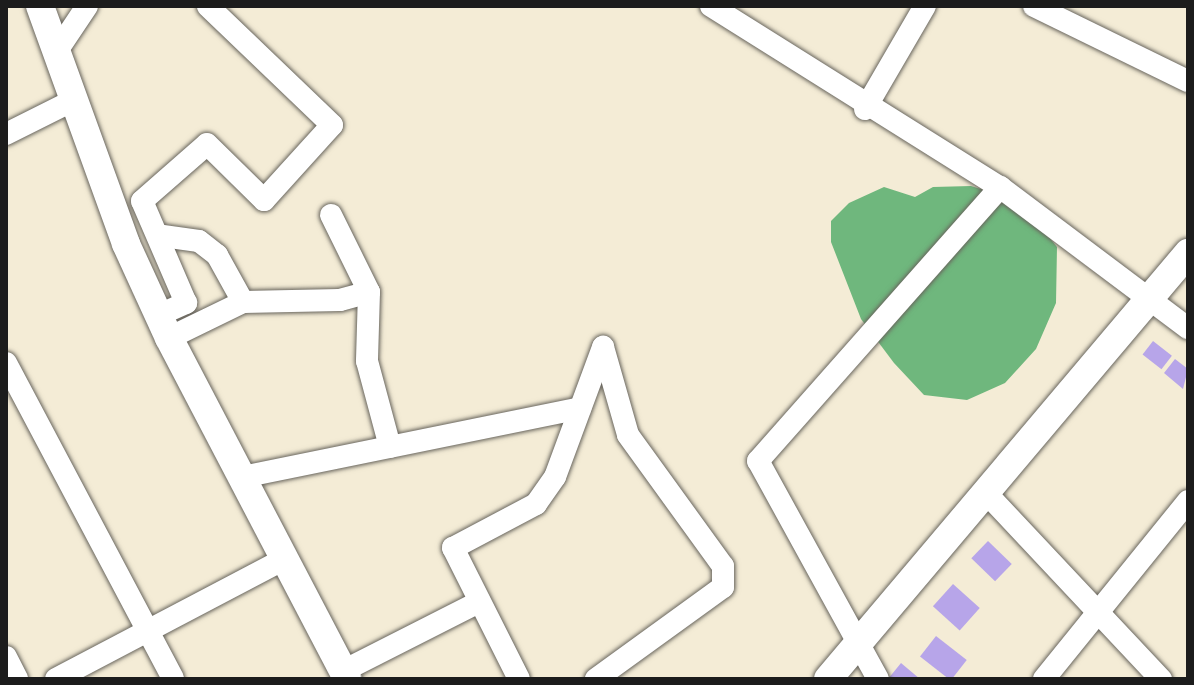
<!DOCTYPE html>
<html>
<head>
<meta charset="utf-8">
<style>
  body { margin:0 }
  #map { position:relative; width:1194px; height:685px; overflow:hidden; background:#f4ecd6; font-family:"Balsamiq Sans",sans-serif }
  div>[style] { position:absolute }
  [style*='--x'] { left:calc(var(--x)*1px); top:calc(var(--y)*1px); width:calc(var(--w)*1px); rotate:calc(var(--a)*1deg) }
  .forest>* { inset:0; background:#6fb77d }
  .building>* { inset:0; background:#b7a5e9; transform-origin:0 0 }
  .roads { filter:drop-shadow(0 0 2px #68655d) drop-shadow(0 0 2px #68655d) }
  .minor>* { height:22px; margin:-11px; padding:0 11px; transform-origin:11px; border-radius:11px; background:#fff }
  .tertiary>* { height:28px; margin:-14px; padding:0 14px; transform-origin:14px; border-radius:14px; background:#fff }
  span { translate:-50% -50%; white-space:nowrap; text-align:center; line-height:1.15; -webkit-text-stroke:6px #fbf7ec; paint-order:stroke }
  .frame { position:absolute; inset:0; border:8px solid #1c1c1c; pointer-events:none }
</style>
</head>
<body>
<div id="map">
  <div class="forest">
    <i style="clip-path:polygon(971px 186px,1020px 201px,1057px 247px,1056px 303px,1036px 349px,1005px 383px,967px 400px,924px 395px,894px 363px,861px 319px,831px 242px,831px 221px,849px 203px,884px 187px,915px 197px,933px 187px)"></i>
  </div>
  <div class="building">
    <i style="left:1153px;top:341px;width:24px;height:17px;rotate:38deg"></i>
    <i style="clip-path:polygon(1175px 359px,1188px 369px,1183px 389px,1164px 373px)"></i>
    <i style="left:988px;top:541px;width:33px;height:24px;rotate:44deg"></i>
    <i style="left:953px;top:584px;width:36px;height:30px;rotate:42deg"></i>
    <i style="left:936px;top:636px;width:39px;height:26px;rotate:38deg"></i>
    <i style="clip-path:polygon(901px 663px,920px 679px,888px 679px)"></i>
  </div>
  <div class="roads">
    <div class="minor">
      <i style="--x:711;--y:6;--w:341;--a:32.1"></i>
      <i style="--x:1000;--y:187;--w:235;--a:36.9"></i>
      <i style="--x:1034;--y:6;--w:171;--a:26"></i>
      <i style="--x:57;--y:51;--w:54;--a:-56.3"></i>
      <i style="--x:865;--y:109;--w:119;--a:-59.8"></i>
      <i style="--x:6;--y:134;--w:76;--a:-26.6"></i>
      <i style="--x:331;--y:215;--w:86;--a:63.7"></i>
      <i style="--x:369;--y:292;--w:69;--a:91.7"></i>
      <i style="--x:367;--y:361;--w:89;--a:75"></i>
      <i style="--x:163;--y:236;--w:36;--a:8"></i>
      <i style="--x:199;--y:241;--w:23;--a:38"></i>
      <i style="--x:217;--y:255;--w:54;--a:61"></i>
      <i style="--x:159;--y:315;--w:30;--a:-24"></i>
      <i style="--x:186;--y:303;--w:111;--a:-113.3"></i>
      <i style="--x:142;--y:201;--w:86;--a:-41.2"></i>
      <i style="--x:207;--y:144;--w:80;--a:44.5"></i>
      <i style="--x:264;--y:200;--w:101;--a:-47.8"></i>
      <i style="--x:332;--y:125;--w:172;--a:-136.2"></i>
      <i style="--x:169;--y:338;--w:82;--a:-25.9"></i>
      <i style="--x:243;--y:302;--w:97;--a:-1.2"></i>
      <i style="--x:340;--y:300;--w:30;--a:-15"></i>
      <i style="--x:6;--y:363;--w:357;--a:62.1"></i>
      <i style="--x:242;--y:477;--w:345;--a:-11.5"></i>
      <i style="--x:988;--y:495;--w:253;--a:46.8"></i>
      <i style="--x:6;--y:657;--w:25;--a:63"></i>
      <i style="--x:343;--y:671;--w:153;--a:-26.9"></i>
      <i style="--x:56;--y:679;--w:259;--a:-27.7"></i>
      <i style="--x:519;--y:679;--w:147;--a:-116.7"></i>
      <i style="--x:453;--y:548;--w:94;--a:-27.9"></i>
      <i style="--x:536;--y:504;--w:33;--a:-55"></i>
      <i style="--x:555;--y:477;--w:139;--a:-69.7"></i>
      <i style="--x:603;--y:347;--w:91;--a:74.1"></i>
      <i style="--x:628;--y:435;--w:162;--a:54.1"></i>
      <i style="--x:723;--y:566;--w:21;--a:90"></i>
      <i style="--x:723;--y:587;--w:157;--a:144.1"></i>
      <i style="--x:878;--y:679;--w:249;--a:-118.8"></i>
      <i style="--x:758;--y:461;--w:366;--a:-48.5"></i>
      <i style="--x:1044;--y:679;--w:229;--a:-51"></i>
    </div>
    <div class="tertiary">
      <i style="--x:40;--y:6;--w:253;--a:70.1"></i>
      <i style="--x:126;--y:244;--w:103;--a:65.4"></i>
      <i style="--x:169;--y:338;--w:385;--a:62.4"></i>
      <i style="--x:828;--y:679;--w:558;--a:-49.8"></i>
    </div>
  </div>
  <div class="frame"></div>
</div>
</body>
</html>
